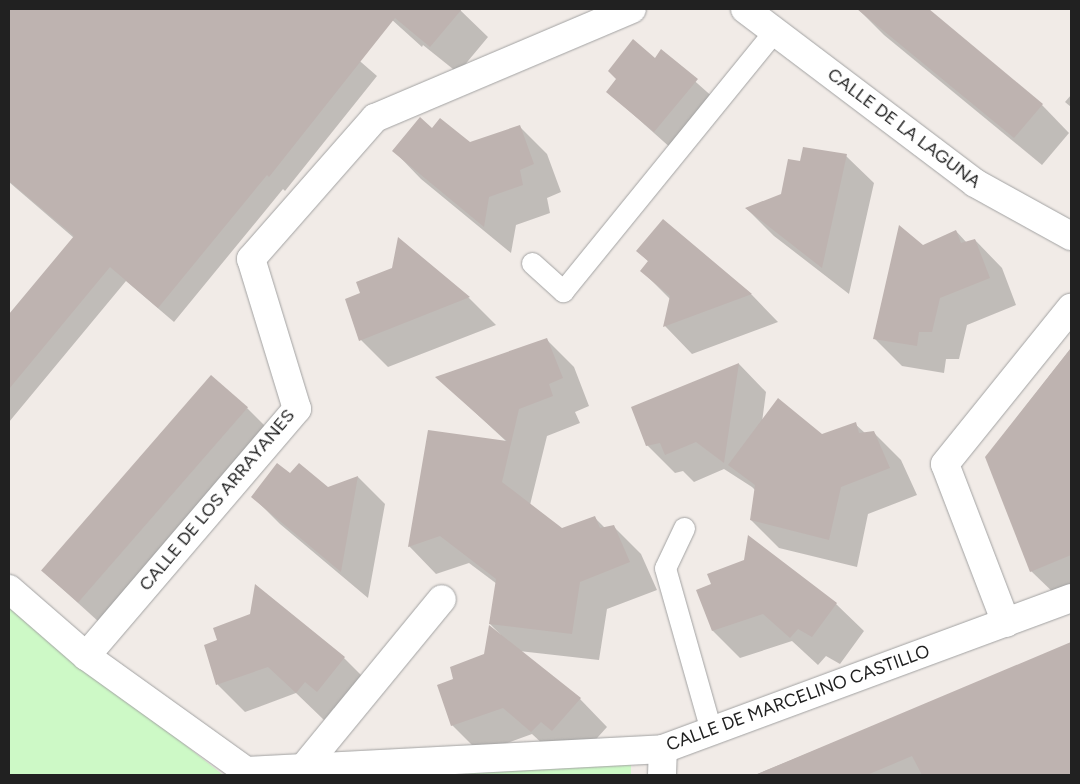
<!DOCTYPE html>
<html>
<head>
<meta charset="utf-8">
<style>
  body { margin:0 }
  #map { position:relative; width:1080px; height:784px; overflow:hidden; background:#f1ebe7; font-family:Figtree,sans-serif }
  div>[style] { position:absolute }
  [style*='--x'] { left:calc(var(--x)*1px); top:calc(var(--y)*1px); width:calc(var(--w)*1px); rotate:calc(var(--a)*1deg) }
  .park>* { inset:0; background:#cdf9c6 }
  .shadow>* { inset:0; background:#0003 }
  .building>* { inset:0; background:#beb3b0; transform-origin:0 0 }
  .roads { filter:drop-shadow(0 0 1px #a2a2a2) drop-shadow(0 0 1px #a2a2a2) }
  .lane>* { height:21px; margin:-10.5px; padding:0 10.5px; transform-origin:10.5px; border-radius:10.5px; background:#fff }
  .street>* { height:28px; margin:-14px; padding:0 14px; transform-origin:14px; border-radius:14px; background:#fff }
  span { translate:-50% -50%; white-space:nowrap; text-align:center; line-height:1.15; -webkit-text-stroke:4px #fff; paint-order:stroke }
  .street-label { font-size:18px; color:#212121 }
  .frame { position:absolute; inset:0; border:10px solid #212121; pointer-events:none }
</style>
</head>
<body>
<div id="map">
  <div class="park">
    <i style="clip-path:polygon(9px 604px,223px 775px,9px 775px)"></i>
    <i style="clip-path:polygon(631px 761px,631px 775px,443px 775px)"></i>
  </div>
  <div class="shadow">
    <i style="clip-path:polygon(9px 9px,300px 9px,377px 76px,285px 191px,283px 189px,174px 322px,126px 281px,9px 422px,9px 316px,74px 238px,9px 182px)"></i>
    <i style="clip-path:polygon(380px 9px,459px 9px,488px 37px,458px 73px,423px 45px,422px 47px)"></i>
    <i style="clip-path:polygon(858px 9px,927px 9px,1042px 105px,1069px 133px,1042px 165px,884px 35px)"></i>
    <i style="clip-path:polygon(661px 51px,725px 108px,682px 158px,608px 92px,655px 59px)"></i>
    <i style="clip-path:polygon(1071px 95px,1071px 107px,1065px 102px)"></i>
    <i style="clip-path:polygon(520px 127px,547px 154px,561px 192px,547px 198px,550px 213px,516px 225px,511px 253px,421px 179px,394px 151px,432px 130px,470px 144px)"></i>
    <i style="clip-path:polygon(846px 156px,874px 183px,849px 294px,774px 236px,747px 209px,782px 195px,801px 163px)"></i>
    <i style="clip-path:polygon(664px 221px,752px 295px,778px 322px,692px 354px,665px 326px,670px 299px,642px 271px,649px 262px,638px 251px)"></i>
    <i style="clip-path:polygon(956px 231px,967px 243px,975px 240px,1002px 268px,1016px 305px,967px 325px,959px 359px,946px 359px,944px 373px,902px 366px,875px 339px)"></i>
    <i style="clip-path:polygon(399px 240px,469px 298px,496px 325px,388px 367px,361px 340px,362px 294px,393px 269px)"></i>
    <i style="clip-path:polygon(547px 340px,574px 367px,589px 406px,575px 412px,580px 423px,547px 436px,530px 505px,562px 530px,594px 517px,605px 528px,613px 526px,641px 554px,657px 590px,607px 609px,599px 660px,519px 651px,580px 699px,607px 727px,580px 757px,559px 759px,532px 734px,480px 753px,452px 725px,455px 679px,485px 655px,501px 635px,490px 624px,497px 584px,469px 563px,436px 574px,409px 546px,507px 442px,438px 378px)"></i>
    <i style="clip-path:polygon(1071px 348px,1071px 593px,1059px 598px,1031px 571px,986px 457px)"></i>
    <i style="clip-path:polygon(739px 364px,766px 392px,762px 422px,822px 435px,855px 424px,865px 433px,873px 432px,901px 460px,917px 495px,868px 514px,857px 567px,779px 548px,751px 520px,756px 491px,752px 487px,724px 469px,694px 482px,683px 471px,675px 473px,647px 445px,633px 408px)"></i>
    <i style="clip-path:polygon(247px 408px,274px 435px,110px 632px,46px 574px)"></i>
    <i style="clip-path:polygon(291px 475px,328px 488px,358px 477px,385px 504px,368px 598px,280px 524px,253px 497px)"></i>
    <i style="clip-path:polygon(713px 585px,836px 604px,864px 631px,840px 664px,826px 656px,818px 665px,792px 641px,740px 658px,713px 631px)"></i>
    <i style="clip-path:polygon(256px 586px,344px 658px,372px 686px,345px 718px,334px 708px,324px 720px,296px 693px,245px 712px,218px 685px,205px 646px,219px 640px,252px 614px)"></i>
    <i style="clip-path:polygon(1071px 645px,1071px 775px,755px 775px)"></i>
  </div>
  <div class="building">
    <i style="clip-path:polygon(9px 9px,462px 9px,430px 47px,395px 18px,269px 177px,267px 175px,158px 308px,110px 267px,9px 389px,9px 314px,74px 236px,9px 181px)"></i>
    <i style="clip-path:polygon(857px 9px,929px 9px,1043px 104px,1014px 138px)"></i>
    <i style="clip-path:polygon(633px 39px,655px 58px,661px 49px,698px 79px,654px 132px,606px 92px,616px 79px,608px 71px)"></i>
    <i style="clip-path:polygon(420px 117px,432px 128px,440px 118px,470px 142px,520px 125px,534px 164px,520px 170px,523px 185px,489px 197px,484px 227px,392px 151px)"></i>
    <i style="clip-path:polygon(803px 147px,847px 154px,822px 268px,745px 208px,781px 194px,788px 159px,800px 161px)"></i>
    <i style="clip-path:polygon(663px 219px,752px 294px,663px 327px,670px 296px,640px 271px,648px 261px,636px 251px)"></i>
    <i style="clip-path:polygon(899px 225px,923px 245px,956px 230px,961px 243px,975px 239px,990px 278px,940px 298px,932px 332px,919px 332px,917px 346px,873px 339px)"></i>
    <i style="clip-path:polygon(398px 237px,470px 297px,359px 341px,345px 299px,360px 293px,356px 282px,392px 268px)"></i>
    <i style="clip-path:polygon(547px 338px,563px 378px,549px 384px,553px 396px,519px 409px,502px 482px,562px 528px,595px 516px,600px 528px,614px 525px,630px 562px,580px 582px,572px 634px,489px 624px,496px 579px,440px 536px,408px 547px,428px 430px,507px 441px,435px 377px)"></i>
    <i style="clip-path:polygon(1071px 348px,1071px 555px,1030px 572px,985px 457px)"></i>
    <i style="clip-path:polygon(739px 363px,724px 463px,696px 442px,665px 455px,660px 443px,646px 446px,631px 407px)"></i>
    <i style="left:211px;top:375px;width:49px;height:259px;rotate:41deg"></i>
    <i style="clip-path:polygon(778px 398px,822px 434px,856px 422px,859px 433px,874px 431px,890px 468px,841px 487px,829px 540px,750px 520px,755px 485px,728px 465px)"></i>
    <i style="clip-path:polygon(277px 463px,290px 473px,299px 463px,328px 487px,358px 476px,341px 572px,251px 497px)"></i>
    <i style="clip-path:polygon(748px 535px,837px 603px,812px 637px,798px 629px,790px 638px,763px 614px,712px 631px,696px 590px,711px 584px,707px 574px,744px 560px)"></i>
    <i style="clip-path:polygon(255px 584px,345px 657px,317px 692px,305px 682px,296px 693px,268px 667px,216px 685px,204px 645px,217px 640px,213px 628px,250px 614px)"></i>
    <i style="clip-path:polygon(489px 625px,581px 698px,552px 731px,541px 722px,531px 732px,503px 708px,451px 726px,437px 685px,453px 679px,450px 667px,484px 654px)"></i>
    <i style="clip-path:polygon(1071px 642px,1071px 775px,922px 775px,912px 756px,867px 775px,755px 775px)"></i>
  </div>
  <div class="roads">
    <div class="lane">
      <i style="--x:532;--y:263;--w:42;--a:42.1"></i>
      <i style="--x:563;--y:291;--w:335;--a:-50.9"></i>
      <i style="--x:684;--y:528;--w:44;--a:115.4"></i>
      <i style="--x:665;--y:568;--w:169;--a:74.2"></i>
    </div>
    <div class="street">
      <i style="--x:745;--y:9;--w:288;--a:37.1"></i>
      <i style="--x:975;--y:183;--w:110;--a:28.9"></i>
      <i style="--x:9;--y:589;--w:102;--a:41"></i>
      <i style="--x:86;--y:656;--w:197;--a:35.7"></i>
      <i style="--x:246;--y:771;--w:418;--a:-3"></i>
      <i style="--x:663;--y:749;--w:435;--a:-20.3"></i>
      <i style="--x:1006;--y:623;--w:170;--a:-111"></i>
      <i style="--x:945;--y:464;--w:201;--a:-51.1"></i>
      <i style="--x:86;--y:656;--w:325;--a:-49.5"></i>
      <i style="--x:297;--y:409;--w:157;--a:-107"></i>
      <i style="--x:251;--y:259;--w:188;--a:-48.7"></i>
      <i style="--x:375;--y:118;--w:279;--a:-23"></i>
      <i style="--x:304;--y:767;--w:217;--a:-50.6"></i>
      <i style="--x:662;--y:775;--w:26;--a:-88"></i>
    </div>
  </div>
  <div class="street-label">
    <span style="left:904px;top:128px;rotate:37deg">CALLE DE LA LAGUNA</span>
    <span style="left:217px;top:500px;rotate:-50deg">CALLE DE LOS ARRAYANES</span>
    <span style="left:798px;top:698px;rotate:-20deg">CALLE DE MARCELINO CASTILLO</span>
  </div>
  <div class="frame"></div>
</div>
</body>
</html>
